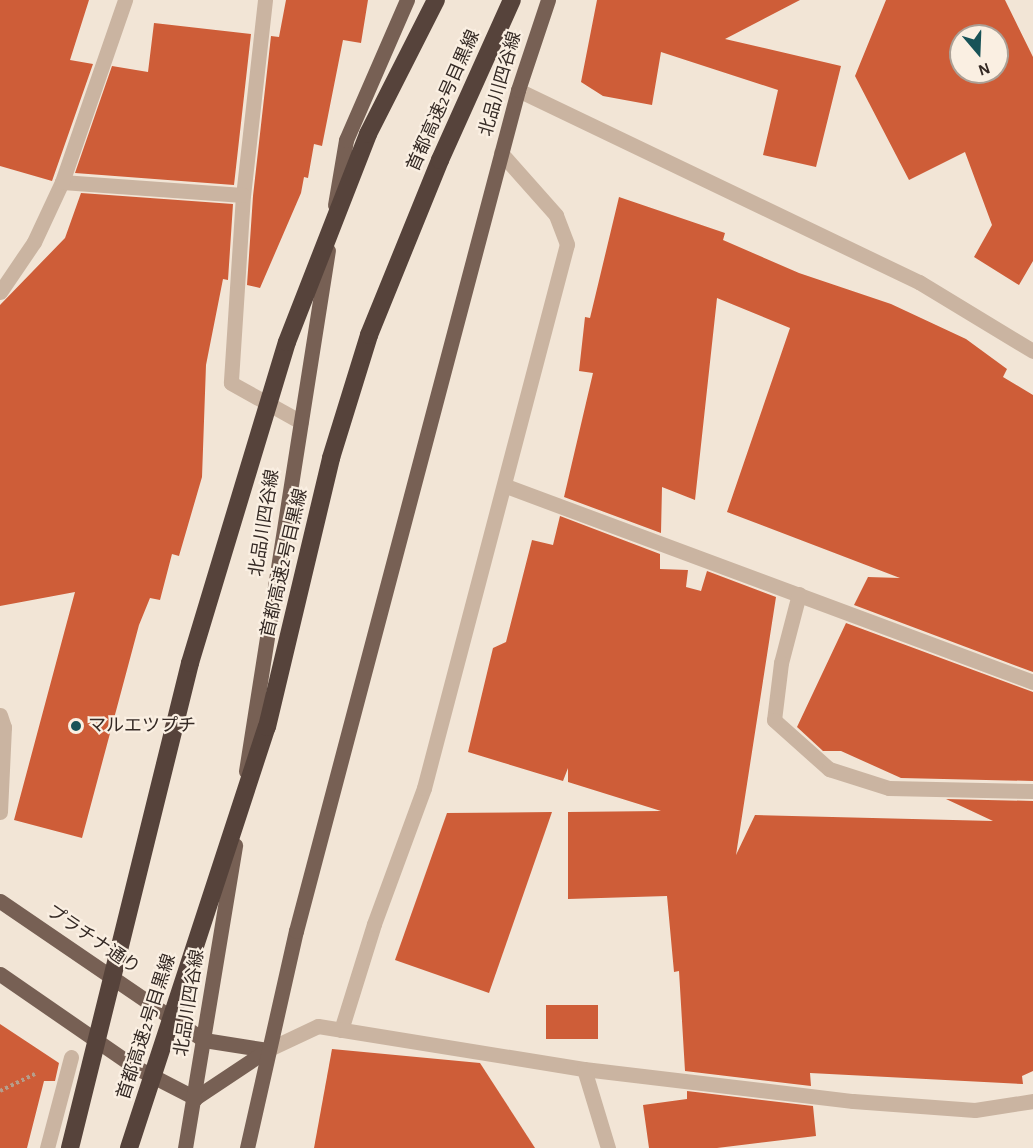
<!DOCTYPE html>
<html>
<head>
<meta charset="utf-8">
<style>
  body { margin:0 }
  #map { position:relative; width:1033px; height:1148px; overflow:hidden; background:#f2e5d6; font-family:"Alegreya Sans","Noto Sans JP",sans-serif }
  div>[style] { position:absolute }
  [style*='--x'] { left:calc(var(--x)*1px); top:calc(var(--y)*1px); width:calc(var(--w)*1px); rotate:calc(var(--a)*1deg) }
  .building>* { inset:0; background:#ce5d38; transform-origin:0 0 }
  .path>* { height:4px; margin-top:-2px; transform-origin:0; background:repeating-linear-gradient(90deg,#b69e8b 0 3px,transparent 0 6px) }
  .minor>* { height:15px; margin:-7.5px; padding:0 7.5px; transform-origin:7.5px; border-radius:7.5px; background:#cab4a1 }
  .major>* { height:15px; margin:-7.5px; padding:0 7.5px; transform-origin:7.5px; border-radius:7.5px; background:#776054 }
  .highway-bridge>* { height:18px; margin:-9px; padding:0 9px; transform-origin:9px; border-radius:9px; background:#56433b }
  .dots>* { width:16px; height:16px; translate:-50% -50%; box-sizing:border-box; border:3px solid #faefe2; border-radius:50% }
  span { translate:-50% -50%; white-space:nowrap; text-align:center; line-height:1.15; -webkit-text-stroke:4.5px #faefe2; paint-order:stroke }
  .street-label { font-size:18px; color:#342924 }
  .poi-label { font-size:18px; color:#342924 }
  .left { translate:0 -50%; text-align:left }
  .north { position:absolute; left:949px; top:24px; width:60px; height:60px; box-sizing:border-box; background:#faefe2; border:2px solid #aba096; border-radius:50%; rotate:161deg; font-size:16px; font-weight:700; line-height:24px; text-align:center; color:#342924 }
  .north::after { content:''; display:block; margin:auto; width:21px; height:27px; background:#185358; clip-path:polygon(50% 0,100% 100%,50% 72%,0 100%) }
</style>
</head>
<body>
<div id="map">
  <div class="building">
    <i style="clip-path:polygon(0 0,89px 0,70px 60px,93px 64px,52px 181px,0 166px)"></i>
    <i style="clip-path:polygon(286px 0,368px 0,361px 43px,343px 40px,322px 146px,314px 144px,308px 178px,304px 177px,301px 193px,260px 288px,247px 285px,253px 196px,271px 36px,279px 37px)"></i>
    <i style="clip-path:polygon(597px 0,800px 0,725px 39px,841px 66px,816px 167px,763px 155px,778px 90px,661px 52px,652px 105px,603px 96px,581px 82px)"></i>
    <i style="clip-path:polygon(evenodd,886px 0,1005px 0,1033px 57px,1033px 261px,1019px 285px,974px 257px,992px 225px,965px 152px,909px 180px,855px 76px,886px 0,961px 36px,997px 36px,997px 72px,961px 72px,961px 36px)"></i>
    <i style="clip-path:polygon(154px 23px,251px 34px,234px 185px,75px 173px,112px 66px,148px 72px)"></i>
    <i style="clip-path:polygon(81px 193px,233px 204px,228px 280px,223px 279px,206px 365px,202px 477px,179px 556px,172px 554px,160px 600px,150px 598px,139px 625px,82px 838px,14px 820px,75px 592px,0 606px,0 305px,65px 238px)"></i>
    <i style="clip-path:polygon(619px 197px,725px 233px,723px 240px,799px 273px,891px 304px,966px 339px,1007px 369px,1003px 377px,1033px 395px,1033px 672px,854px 605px,868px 577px,900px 578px,727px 512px,790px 328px,717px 298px,695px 500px,662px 487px,661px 533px,564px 497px,593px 373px,579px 371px,585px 317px,590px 318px)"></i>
    <i style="clip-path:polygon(560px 516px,660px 554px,660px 569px,688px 570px,686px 587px,701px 591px,707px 571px,776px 597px,736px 855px,755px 815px,993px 821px,946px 799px,1033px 801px,1033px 1071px,1022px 1076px,1023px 1084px,810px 1073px,811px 1086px,685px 1071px,679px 971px,674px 972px,667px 896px,568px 899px,568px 812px,661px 811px,568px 782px,568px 768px,563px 781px,468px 752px,493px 648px,506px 642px,532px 540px,553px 545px)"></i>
    <i style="clip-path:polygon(846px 623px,1033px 692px,1033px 781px,901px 778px,841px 751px,823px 751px,797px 727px)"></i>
    <i style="clip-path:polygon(552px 812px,489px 993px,395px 960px,447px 813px)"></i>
    <i style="left:546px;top:1005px;width:52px;height:34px"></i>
    <i style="clip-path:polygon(0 1024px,59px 1063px,55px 1081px,44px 1081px,27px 1148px,0 1148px)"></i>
    <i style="clip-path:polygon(332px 1049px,480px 1063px,535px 1148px,314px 1148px)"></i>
    <i style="clip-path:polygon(687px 1091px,813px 1106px,816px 1136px,717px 1148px,649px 1148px,643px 1105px,687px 1099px)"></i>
  </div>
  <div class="path">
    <i style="--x:0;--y:1091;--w:39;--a:-26"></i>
  </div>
  <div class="minor">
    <i style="--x:265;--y:0;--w:196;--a:96.4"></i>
    <i style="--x:243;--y:195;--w:188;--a:93.7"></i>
    <i style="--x:231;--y:383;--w:80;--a:29.1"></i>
    <i style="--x:518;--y:90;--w:445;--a:25.6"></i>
    <i style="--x:919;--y:282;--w:133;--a:31.2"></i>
    <i style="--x:62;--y:182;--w:181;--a:4.1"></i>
    <i style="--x:0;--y:292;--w:60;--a:-55.8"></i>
    <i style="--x:34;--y:242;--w:66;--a:-65"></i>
    <i style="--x:62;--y:182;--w:193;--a:-70.9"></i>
    <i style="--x:506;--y:486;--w:562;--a:20.4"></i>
    <i style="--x:799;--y:594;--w:71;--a:104.6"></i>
    <i style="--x:781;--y:663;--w:57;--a:97"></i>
    <i style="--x:774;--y:720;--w:74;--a:41.7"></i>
    <i style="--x:829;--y:769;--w:63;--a:17.6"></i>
    <i style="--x:889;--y:788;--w:144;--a:1.2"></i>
    <i style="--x:0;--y:715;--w:13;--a:72"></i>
    <i style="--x:4;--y:727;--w:85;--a:92.7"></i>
    <i style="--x:341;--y:1030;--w:111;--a:-72.7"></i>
    <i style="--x:374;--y:924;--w:145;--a:-69.8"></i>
    <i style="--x:424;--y:788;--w:562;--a:-75.27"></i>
    <i style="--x:567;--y:244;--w:31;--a:-111"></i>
    <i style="--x:556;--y:215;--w:83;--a:-131.6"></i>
    <i style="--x:267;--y:1050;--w:56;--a:-25.2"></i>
    <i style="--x:318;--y:1026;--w:269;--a:9.2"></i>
    <i style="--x:584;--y:1069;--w:271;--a:6.8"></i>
    <i style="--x:853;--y:1101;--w:122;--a:4.2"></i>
    <i style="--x:975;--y:1110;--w:59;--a:-8.8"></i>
    <i style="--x:584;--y:1069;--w:83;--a:73.1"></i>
    <i style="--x:47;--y:1148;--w:94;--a:-75.2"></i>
  </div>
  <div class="major">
    <i style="--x:335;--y:205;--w:66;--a:-80.4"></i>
    <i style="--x:346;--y:140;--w:153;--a:-66.5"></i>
    <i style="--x:246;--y:771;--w:527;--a:-81.06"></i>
    <i style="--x:0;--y:901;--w:247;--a:34.3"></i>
    <i style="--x:204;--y:1040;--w:64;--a:9"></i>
    <i style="--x:0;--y:974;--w:164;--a:34.6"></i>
    <i style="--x:135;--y:1067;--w:68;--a:27.3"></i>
    <i style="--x:195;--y:1098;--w:87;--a:-33.7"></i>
    <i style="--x:185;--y:1148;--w:307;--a:-80.6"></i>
    <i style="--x:247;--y:1148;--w:222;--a:-77.3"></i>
    <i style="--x:296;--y:931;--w:870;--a:-75.21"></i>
    <i style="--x:518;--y:90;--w:95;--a:-71.6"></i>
  </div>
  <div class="highway-bridge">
    <i style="--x:70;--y:1148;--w:500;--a:-76.1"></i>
    <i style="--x:190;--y:663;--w:335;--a:-73.2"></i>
    <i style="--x:287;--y:342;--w:223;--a:-68.7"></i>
    <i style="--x:368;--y:134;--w:150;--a:-63.1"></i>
    <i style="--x:129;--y:1148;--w:443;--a:-71.9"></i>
    <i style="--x:267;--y:727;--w:277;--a:-76.6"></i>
    <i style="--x:331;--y:458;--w:129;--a:-72.8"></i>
    <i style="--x:369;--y:335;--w:189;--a:-67.9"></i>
    <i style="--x:440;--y:160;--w:175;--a:-65.8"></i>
  </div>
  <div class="dots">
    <i style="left:76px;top:726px;background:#185358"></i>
  </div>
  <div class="street-label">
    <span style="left:501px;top:84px;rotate:-74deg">北品川四谷線</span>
    <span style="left:444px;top:101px;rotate:-66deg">首都高速2号目黒線</span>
    <span style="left:265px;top:523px;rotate:-81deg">北品川四谷線</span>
    <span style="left:285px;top:563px;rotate:-77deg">首都高速2号目黒線</span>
    <span style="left:93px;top:940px;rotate:34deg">プラチナ通り</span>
    <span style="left:190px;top:1003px;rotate:-81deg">北品川四谷線</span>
    <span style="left:147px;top:1027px;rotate:-72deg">首都高速2号目黒線</span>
  </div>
  <div class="poi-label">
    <span class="left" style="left:88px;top:726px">マルエツプチ</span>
  </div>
  <div class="north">N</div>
</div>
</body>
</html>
